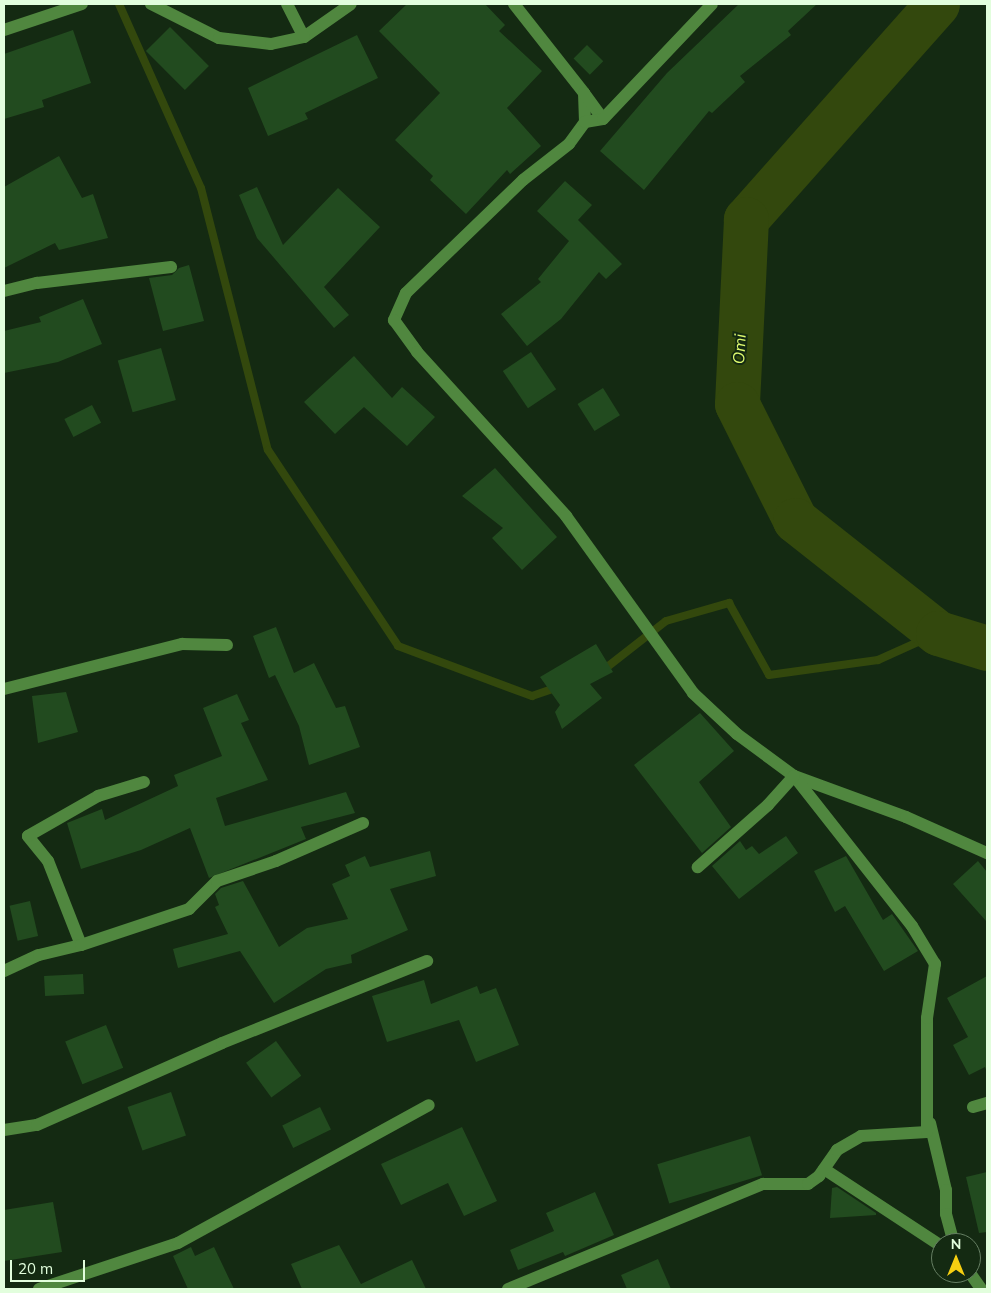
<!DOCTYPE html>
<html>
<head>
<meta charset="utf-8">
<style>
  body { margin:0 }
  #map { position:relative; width:991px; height:1293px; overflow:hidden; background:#142a12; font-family:Mulish,sans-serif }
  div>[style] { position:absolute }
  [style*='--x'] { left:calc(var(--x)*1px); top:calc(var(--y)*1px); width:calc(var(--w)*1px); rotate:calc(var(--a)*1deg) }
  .stream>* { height:8px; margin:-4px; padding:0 4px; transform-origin:4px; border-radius:4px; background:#33480d }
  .river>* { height:45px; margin:-22.5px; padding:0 22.5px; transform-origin:22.5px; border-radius:22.5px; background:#33480d }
  .building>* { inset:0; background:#224b1f; transform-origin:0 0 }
  .minor>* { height:12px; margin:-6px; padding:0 6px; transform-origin:6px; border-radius:6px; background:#50873f }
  span { translate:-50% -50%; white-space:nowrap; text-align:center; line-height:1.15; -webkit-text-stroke:4px #142a12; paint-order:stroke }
  .water-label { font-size:16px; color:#dffa6f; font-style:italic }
  .frame { position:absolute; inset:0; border:5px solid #e2fedd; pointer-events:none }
  .north { position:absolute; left:931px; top:1233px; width:50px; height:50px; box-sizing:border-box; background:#142a12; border:1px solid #667f63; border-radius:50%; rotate:0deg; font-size:14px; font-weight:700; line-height:20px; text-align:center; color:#e2fedd }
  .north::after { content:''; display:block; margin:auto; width:18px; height:22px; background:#f6cf11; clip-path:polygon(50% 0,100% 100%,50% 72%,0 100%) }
  .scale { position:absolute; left:10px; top:1260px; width:75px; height:22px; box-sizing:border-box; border:2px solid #e2fedd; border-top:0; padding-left:6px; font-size:15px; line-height:18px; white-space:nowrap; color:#e2fedd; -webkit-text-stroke:4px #142a12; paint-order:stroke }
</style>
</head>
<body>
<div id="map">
  <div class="stream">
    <i style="--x:119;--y:4;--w:201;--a:66"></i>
    <i style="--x:201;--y:188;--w:270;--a:75.7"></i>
    <i style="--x:268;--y:450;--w:235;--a:56.4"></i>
    <i style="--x:398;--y:646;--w:143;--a:20.5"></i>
    <i style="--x:532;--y:696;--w:28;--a:-19"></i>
    <i style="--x:602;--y:671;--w:81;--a:-38"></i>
    <i style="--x:666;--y:621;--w:66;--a:-15.9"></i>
    <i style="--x:729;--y:603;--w:82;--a:60.9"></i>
    <i style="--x:769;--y:675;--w:110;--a:-7.8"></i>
    <i style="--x:878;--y:660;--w:66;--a:-24.2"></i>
  </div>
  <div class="river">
    <i style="--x:937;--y:4;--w:288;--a:131.6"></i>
    <i style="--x:746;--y:219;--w:185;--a:92.8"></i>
    <i style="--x:737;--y:404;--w:130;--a:63.4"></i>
    <i style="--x:795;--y:520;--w:182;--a:38.3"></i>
    <i style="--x:938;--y:633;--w:51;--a:17"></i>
  </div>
  <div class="building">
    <i style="clip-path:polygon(407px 4px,485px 4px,505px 25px,499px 31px,542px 71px,507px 108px,541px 146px,510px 174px,507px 170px,466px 214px,430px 180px,433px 176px,395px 140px,440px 93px,379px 31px)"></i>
    <i style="clip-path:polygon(739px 4px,817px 4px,788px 31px,791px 35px,740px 76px,745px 82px,712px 113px,709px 111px,644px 190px,600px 151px,667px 73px)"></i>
    <i style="left:170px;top:27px;width:55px;height:34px;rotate:45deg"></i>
    <i style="clip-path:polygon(73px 30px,91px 83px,42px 100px,44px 107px,4px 119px,4px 54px)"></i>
    <i style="clip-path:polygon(357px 35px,378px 78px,305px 113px,308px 119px,268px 136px,248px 88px)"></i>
    <i style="left:587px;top:45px;width:23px;height:19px;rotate:45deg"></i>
    <i style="clip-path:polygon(59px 156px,82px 198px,93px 194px,108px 238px,59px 250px,55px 243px,4px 268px,4px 187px)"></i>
    <i style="clip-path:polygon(565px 181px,592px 205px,578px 220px,622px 264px,606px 279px,599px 272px,561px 319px,527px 346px,501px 314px,541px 282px,538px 279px,569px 241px,537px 211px)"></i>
    <i style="clip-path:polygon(257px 187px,283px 245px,338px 188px,380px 227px,324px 287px,349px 315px,334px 328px,257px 238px,239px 195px)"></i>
    <i style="clip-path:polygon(189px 265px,204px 321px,163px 331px,149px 278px,172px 275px,179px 268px)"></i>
    <i style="clip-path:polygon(83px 299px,102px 344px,58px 362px,4px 373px,4px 331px,41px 322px,39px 317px)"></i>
    <i style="left:161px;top:348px;width:54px;height:45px;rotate:74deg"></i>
    <i style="left:531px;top:352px;width:45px;height:34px;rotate:56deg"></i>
    <i style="clip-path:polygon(354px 356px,392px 398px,402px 387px,435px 417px,407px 446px,364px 407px,335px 434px,304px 402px)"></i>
    <i style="left:603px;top:388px;width:32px;height:30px;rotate:58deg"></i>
    <i style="left:92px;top:405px;width:20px;height:31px;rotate:63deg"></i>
    <i style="clip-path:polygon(495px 468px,557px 537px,522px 570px,492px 538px,503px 528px,462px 496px)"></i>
    <i style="clip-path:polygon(276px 627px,294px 673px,314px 663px,336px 708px,345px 706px,360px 747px,309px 765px,299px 726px,275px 675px,269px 678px,253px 636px)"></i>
    <i style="clip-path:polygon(596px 644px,613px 672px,590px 684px,602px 698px,562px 729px,555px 712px,560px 705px,540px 677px)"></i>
    <i style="clip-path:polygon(66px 692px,78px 732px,38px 743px,32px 696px)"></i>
    <i style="clip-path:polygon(237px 694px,249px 720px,241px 723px,268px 780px,216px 798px,225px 826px,346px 792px,355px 813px,301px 827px,306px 839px,209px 878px,190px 828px,141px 850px,81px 869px,67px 823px,102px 809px,105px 820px,178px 786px,174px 775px,222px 756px,203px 708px)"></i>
    <i style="clip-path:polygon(700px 713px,734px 751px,699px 782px,731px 827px,702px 853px,634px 765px)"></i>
    <i style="clip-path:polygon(786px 836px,798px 853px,739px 899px,712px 866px,740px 841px,746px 850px,752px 846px,759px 854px)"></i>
    <i style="clip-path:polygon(430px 851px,436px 876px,390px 889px,408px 930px,351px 955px,352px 963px,326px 969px,274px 1003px,240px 951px,178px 968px,173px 949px,228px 934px,215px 907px,219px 905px,215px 894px,221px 888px,243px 881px,279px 947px,307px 928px,348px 919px,332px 884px,350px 876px,345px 865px,365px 856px,370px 867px)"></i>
    <i style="clip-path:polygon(846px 856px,883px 920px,892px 914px,918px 951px,884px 971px,845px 906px,835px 912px,814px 871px)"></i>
    <i style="clip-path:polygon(978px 861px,987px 872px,987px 922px,953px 884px)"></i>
    <i style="left:30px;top:901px;width:36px;height:21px;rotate:77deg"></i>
    <i style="left:83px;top:974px;width:20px;height:39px;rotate:87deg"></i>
    <i style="clip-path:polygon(987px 976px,987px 1072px,985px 1067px,969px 1075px,953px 1045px,968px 1037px,947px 998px)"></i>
    <i style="clip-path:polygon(424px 980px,431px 1004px,477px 986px,480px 994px,496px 988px,519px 1045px,476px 1062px,459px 1020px,387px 1042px,372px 996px)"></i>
    <i style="left:106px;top:1025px;width:46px;height:44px;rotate:68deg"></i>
    <i style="left:276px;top:1041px;width:43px;height:37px;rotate:54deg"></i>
    <i style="left:171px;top:1092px;width:46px;height:46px;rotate:71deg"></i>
    <i style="left:320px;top:1107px;width:25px;height:42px;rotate:64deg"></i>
    <i style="clip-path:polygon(462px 1127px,497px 1201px,464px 1216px,448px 1183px,401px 1205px,381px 1164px)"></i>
    <i style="left:750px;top:1136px;width:41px;height:97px;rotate:73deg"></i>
    <i style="clip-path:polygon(987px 1172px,987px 1232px,979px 1233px,966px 1177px)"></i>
    <i style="clip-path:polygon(837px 1187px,876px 1213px,876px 1215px,830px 1218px,832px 1188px)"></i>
    <i style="clip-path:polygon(595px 1192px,614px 1235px,565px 1256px,563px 1252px,518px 1270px,510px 1250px,554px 1231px,546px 1213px)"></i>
    <i style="clip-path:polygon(53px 1202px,62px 1252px,4px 1261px,4px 1210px)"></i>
    <i style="clip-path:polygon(339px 1245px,361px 1284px,412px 1260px,426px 1289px,302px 1289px,291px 1264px)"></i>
    <i style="clip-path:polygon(191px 1247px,195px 1256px,214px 1247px,234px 1289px,188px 1289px,173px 1256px)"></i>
    <i style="clip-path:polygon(658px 1259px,671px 1289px,627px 1289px,621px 1275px)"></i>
  </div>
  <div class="minor">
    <i style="--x:151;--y:4;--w:76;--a:26.6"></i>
    <i style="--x:219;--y:38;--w:52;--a:6.6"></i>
    <i style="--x:271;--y:44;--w:34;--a:-12"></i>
    <i style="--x:304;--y:37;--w:57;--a:-35.1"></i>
    <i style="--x:287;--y:4;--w:37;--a:63"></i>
    <i style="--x:514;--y:4;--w:113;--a:51.8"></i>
    <i style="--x:584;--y:93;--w:29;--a:88"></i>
    <i style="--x:585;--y:122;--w:27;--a:126"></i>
    <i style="--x:569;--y:144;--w:58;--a:142"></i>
    <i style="--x:523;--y:180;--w:163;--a:136"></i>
    <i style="--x:406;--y:293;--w:30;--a:114"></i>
    <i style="--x:394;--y:320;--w:39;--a:54"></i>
    <i style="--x:417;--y:352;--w:222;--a:47.7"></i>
    <i style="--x:566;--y:516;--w:218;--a:54.3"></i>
    <i style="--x:693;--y:693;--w:60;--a:43"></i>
    <i style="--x:737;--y:734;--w:71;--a:36.4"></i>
    <i style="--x:794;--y:776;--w:119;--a:20.1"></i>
    <i style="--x:906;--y:817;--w:89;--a:24"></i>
    <i style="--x:4;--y:30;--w:82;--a:-18.4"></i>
    <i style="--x:584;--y:93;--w:32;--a:54"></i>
    <i style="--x:585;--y:122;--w:18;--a:-9"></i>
    <i style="--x:603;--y:119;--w:158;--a:-46.5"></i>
    <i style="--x:4;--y:291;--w:34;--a:-14"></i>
    <i style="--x:37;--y:283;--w:135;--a:-6.8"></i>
    <i style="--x:4;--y:689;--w:184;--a:-14.2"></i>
    <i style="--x:182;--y:644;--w:45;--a:1.3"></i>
    <i style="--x:81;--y:945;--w:90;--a:-111.4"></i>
    <i style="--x:48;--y:861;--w:32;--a:-129"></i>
    <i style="--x:28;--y:836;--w:81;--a:-29.7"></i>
    <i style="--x:98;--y:796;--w:48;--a:-16.9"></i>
    <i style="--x:4;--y:971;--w:38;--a:-25"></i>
    <i style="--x:39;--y:955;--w:43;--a:-13.4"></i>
    <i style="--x:81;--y:945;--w:114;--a:-18.4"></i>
    <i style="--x:189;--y:909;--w:40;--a:-45"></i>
    <i style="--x:217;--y:881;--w:62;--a:-18.7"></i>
    <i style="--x:276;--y:861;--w:95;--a:-23.6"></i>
    <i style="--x:973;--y:1107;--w:15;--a:-16"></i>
    <i style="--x:930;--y:1123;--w:69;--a:76.6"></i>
    <i style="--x:946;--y:1190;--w:24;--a:90"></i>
    <i style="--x:946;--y:1214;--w:30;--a:75"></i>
    <i style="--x:4;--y:1130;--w:33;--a:-9"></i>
    <i style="--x:37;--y:1125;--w:202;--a:-23.9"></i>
    <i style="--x:222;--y:1043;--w:221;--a:-21.8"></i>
    <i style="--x:824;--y:1169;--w:140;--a:33.3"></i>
    <i style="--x:970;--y:1273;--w:19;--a:55"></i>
    <i style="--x:39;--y:1289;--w:146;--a:-18.3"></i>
    <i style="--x:178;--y:1243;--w:286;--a:-28.8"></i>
    <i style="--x:508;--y:1289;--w:276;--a:-22.4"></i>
    <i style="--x:763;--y:1184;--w:45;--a:0"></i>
    <i style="--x:808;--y:1184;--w:14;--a:-36"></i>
    <i style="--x:819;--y:1176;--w:32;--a:-55"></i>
    <i style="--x:837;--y:1150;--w:28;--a:-30"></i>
    <i style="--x:861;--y:1136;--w:66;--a:-3.5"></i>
    <i style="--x:927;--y:1132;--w:114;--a:-90"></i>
    <i style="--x:927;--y:1018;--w:55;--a:-81.6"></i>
    <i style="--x:935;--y:964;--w:44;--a:-121.2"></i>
    <i style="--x:912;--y:926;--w:191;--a:-128.2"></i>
    <i style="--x:794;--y:776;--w:39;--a:132"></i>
    <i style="--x:768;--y:805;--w:94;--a:138.5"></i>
  </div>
  <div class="water-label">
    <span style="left:739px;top:349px;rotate:-87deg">Omi</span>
  </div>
  <div class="frame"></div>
  <div class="north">N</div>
  <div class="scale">20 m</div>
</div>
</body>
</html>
